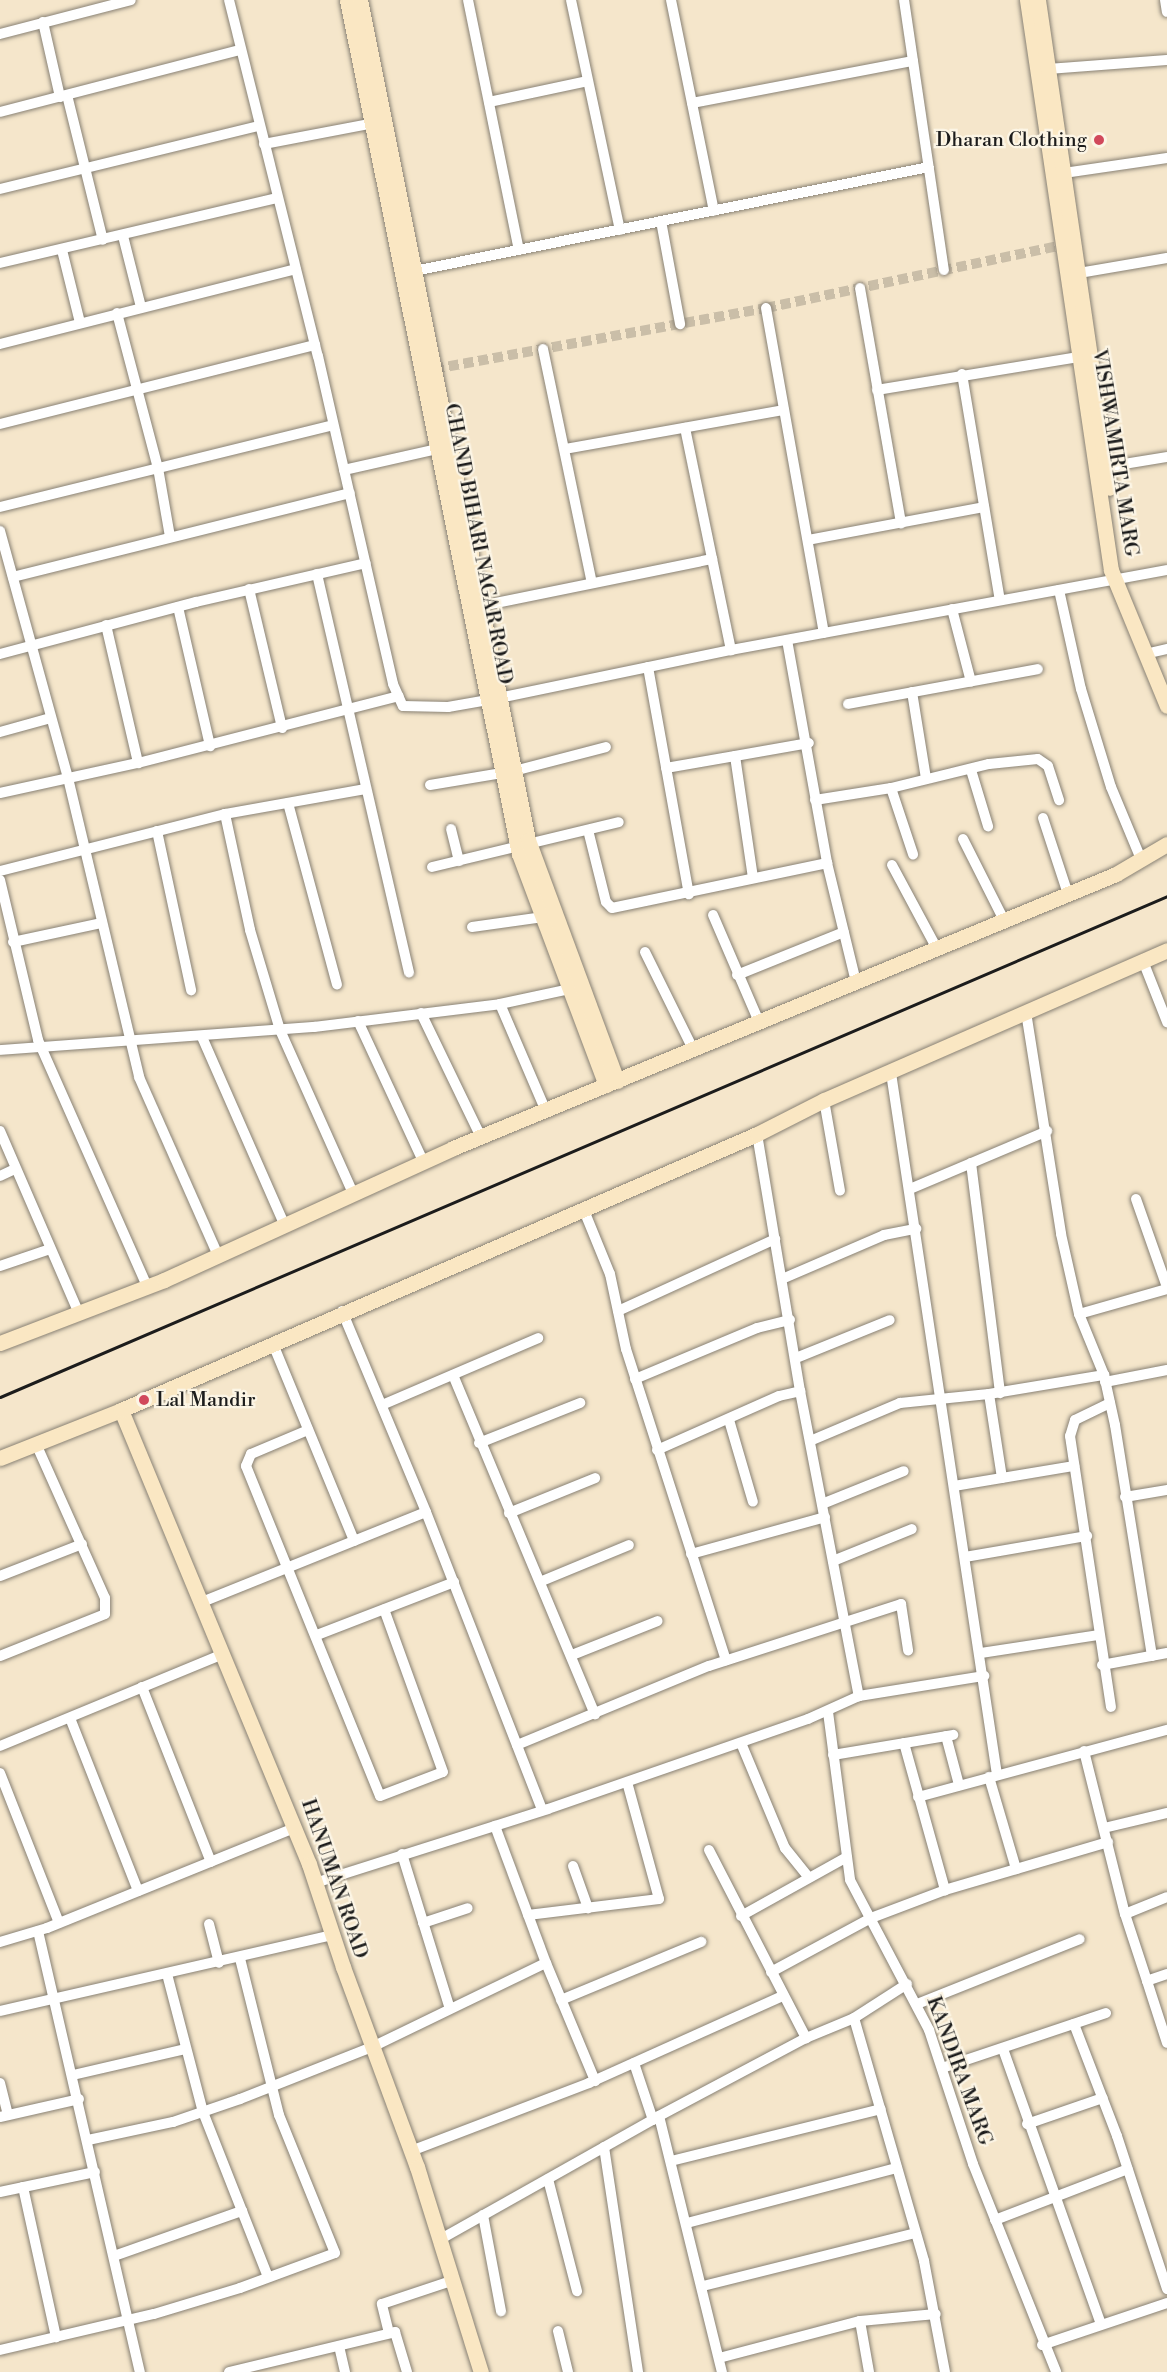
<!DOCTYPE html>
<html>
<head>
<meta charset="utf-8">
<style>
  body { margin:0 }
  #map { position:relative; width:1167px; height:2372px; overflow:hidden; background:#f5e6cb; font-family:"Libre Bodoni",serif }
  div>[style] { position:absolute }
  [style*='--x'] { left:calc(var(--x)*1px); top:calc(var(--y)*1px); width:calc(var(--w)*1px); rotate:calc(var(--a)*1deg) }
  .street-tunnel>* { height:10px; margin-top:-5px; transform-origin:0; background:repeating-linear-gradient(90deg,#cabea8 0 10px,transparent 0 15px) }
  .roads { filter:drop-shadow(0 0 2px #888174) drop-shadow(0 0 2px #888174) }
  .street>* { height:10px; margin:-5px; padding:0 5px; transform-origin:5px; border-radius:5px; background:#fff }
  .secondary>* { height:15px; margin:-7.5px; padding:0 7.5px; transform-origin:7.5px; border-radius:7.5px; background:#fae7c3 }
  .rail>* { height:3px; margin:-1.5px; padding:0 1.5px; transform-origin:1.5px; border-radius:1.5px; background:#1c1c1c }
  .dots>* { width:16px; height:16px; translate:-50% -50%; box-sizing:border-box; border:3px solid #fcf5e5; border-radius:50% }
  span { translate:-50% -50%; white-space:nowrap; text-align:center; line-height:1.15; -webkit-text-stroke:4.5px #fcf5e5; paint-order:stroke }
  .poi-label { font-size:20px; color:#1c1c1c }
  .right { translate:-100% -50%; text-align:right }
  .left { translate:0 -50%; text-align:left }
  .street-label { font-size:20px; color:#1c1c1c }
</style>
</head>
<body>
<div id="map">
  <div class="street-tunnel">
    <i style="--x:434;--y:369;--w:338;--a:-10.4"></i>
    <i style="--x:766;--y:308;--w:304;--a:-12"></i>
  </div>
  <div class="roads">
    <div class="street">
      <i style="--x:229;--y:0;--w:367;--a:76"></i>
      <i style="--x:318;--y:356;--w:336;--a:77.1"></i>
      <i style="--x:393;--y:684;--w:24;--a:66"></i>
      <i style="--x:403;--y:706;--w:45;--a:1.3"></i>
      <i style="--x:448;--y:707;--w:52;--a:-10"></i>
      <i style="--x:499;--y:698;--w:237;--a:-11.7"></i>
      <i style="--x:731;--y:650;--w:443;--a:-10.4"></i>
      <i style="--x:468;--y:0;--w:255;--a:78.5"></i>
      <i style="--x:571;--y:0;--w:235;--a:78"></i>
      <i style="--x:671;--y:0;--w:215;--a:78.5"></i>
      <i style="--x:904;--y:0;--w:273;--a:81.6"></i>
      <i style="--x:1165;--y:0;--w:12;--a:81"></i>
      <i style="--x:43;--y:22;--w:77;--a:77.2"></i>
      <i style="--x:0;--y:34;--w:135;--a:-14.5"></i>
      <i style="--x:1048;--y:69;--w:119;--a:-4.3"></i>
      <i style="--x:67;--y:95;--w:149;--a:76.1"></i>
      <i style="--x:489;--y:102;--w:101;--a:-12"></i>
      <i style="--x:692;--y:103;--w:225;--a:-10.8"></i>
      <i style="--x:0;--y:112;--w:248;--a:-14.5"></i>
      <i style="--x:264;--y:144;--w:117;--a:-10.8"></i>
      <i style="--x:1064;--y:173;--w:104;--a:-8.3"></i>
      <i style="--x:0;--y:189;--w:267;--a:-13.7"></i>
      <i style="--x:661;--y:221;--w:105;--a:79.5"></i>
      <i style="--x:123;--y:236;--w:73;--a:75.8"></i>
      <i style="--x:62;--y:250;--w:75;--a:76.1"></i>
      <i style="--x:0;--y:263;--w:285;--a:-13.2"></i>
      <i style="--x:414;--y:271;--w:525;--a:-11.42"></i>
      <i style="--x:1079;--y:273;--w:89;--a:-9.7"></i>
      <i style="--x:860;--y:288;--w:239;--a:80.1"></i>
      <i style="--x:766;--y:308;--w:330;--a:79.9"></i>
      <i style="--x:117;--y:313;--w:160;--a:75.2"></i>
      <i style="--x:158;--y:468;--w:70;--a:80.1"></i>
      <i style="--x:0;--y:344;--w:305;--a:-14.2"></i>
      <i style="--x:543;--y:349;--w:239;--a:78.2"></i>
      <i style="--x:962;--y:374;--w:229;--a:80.5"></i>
      <i style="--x:877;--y:390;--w:210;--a:-9.3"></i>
      <i style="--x:0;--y:424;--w:325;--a:-14.1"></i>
      <i style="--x:685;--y:428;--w:227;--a:78.3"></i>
      <i style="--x:565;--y:449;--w:222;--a:-10.1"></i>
      <i style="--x:1106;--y:467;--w:62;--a:-9.3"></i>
      <i style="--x:344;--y:470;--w:95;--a:-12.7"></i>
      <i style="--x:0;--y:507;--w:343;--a:-13.8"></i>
      <i style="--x:0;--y:531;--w:256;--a:74.6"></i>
      <i style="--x:68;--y:778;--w:307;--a:76.6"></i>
      <i style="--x:139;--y:1077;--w:195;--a:66.1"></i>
      <i style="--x:808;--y:540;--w:179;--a:-10.6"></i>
      <i style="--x:317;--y:574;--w:409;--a:77"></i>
      <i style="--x:13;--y:577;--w:347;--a:-14"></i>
      <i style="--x:249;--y:589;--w:143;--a:76.6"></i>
      <i style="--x:1059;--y:590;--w:101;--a:77.5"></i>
      <i style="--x:1081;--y:689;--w:102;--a:73"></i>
      <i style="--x:1111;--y:787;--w:78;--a:67.4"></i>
      <i style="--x:481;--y:606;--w:236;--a:-11.5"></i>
      <i style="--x:178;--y:607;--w:143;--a:77"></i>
      <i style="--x:952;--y:609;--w:75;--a:75.4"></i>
      <i style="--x:106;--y:625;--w:142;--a:76.9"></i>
      <i style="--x:787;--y:640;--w:227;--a:79.8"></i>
      <i style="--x:827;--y:863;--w:122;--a:76.3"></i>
      <i style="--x:0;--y:654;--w:203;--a:-14.9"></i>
      <i style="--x:196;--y:602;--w:174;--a:-12.9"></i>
      <i style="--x:1145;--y:654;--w:23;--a:-13"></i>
      <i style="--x:648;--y:667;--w:231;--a:79.8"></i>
      <i style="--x:912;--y:692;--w:87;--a:80.8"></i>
      <i style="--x:848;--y:704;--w:193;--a:-10.4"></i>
      <i style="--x:0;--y:732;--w:53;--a:-15.4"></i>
      <i style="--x:666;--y:768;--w:70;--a:-9.9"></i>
      <i style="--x:971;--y:770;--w:59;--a:73.1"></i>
      <i style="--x:514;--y:771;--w:95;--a:-14.6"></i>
      <i style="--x:430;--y:785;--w:73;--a:-9.5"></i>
      <i style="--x:891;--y:788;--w:70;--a:71.6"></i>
      <i style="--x:0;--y:793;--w:141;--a:-12.3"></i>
      <i style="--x:138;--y:763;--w:269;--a:-14.4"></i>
      <i style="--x:815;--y:800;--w:77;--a:-9"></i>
      <i style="--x:891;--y:788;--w:101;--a:-13.8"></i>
      <i style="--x:989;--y:764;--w:49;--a:-5.8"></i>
      <i style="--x:1038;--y:759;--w:12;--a:35"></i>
      <i style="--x:1048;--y:766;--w:36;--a:72"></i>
      <i style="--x:288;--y:803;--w:188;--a:74.9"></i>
      <i style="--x:225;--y:814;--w:119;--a:77.8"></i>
      <i style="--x:250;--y:930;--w:104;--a:73.3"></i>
      <i style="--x:280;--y:1030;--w:179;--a:65.9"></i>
      <i style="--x:1043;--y:818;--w:80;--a:71.8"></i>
      <i style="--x:451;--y:829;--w:33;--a:76"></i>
      <i style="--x:588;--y:830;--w:74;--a:76"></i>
      <i style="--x:606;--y:902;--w:8;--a:45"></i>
      <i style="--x:612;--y:908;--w:220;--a:-11.8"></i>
      <i style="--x:157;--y:831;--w:163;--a:77.9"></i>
      <i style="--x:963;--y:839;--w:91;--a:63.2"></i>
      <i style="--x:892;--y:865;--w:93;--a:61.8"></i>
      <i style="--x:432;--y:867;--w:192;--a:-13.5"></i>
      <i style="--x:0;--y:871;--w:232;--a:-14.2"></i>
      <i style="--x:225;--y:814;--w:142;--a:-10.1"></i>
      <i style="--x:753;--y:878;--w:123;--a:-98.4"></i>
      <i style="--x:735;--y:756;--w:75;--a:-10"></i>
      <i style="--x:0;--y:880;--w:164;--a:76.6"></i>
      <i style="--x:38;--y:1040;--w:269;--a:66.1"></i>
      <i style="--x:713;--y:915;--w:116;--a:66.7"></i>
      <i style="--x:472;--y:927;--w:72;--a:-8"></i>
      <i style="--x:13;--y:942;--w:91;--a:-12.1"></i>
      <i style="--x:645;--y:952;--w:108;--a:63.7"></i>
      <i style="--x:1143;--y:961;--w:66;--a:68.5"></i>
      <i style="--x:737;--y:975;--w:115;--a:-21.9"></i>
      <i style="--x:500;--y:1004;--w:114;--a:66.8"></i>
      <i style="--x:1026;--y:1012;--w:225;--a:81"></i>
      <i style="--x:1061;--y:1234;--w:82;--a:77.3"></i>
      <i style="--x:1079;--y:1314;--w:66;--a:67.7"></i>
      <i style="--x:1104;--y:1375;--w:51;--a:77.6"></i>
      <i style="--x:1115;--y:1425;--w:234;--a:80.9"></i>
      <i style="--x:421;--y:1013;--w:138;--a:64.2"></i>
      <i style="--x:358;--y:1021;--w:154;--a:65.1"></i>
      <i style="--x:202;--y:1037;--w:204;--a:66.3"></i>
      <i style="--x:0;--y:1050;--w:315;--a:-4.2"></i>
      <i style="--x:314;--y:1027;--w:187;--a:-7"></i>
      <i style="--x:500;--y:1004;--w:72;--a:-12.1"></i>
      <i style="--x:891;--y:1073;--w:710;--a:81.41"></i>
      <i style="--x:824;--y:1100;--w:92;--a:80"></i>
      <i style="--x:0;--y:1131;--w:196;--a:66.6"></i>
      <i style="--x:757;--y:1134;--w:261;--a:80.5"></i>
      <i style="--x:800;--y:1391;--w:311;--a:79.1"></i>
      <i style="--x:971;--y:1163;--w:232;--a:82.8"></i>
      <i style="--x:0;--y:1176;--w:17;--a:-25"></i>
      <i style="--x:910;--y:1189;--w:149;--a:-22.9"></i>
      <i style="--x:1136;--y:1199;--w:93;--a:70.6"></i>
      <i style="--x:583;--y:1208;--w:71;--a:67.8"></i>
      <i style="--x:610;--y:1274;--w:77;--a:78"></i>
      <i style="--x:626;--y:1349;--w:327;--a:72.2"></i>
      <i style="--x:0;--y:1266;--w:53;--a:-18.8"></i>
      <i style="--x:782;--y:1279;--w:111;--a:-23.3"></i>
      <i style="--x:884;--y:1235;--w:33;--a:-11"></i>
      <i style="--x:342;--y:1311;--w:218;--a:67.3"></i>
      <i style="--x:426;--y:1512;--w:320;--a:68.7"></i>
      <i style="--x:618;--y:1311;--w:173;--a:-24.6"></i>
      <i style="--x:1079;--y:1314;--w:91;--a:-15.9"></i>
      <i style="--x:273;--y:1344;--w:213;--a:67.6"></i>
      <i style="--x:796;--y:1358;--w:101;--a:-22"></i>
      <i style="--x:453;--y:1375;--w:368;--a:67.3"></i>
      <i style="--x:635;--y:1379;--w:132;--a:-22.7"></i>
      <i style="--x:757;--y:1328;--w:34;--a:-14"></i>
      <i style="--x:1105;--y:1382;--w:63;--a:-11"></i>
      <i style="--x:989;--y:1394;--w:85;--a:81.2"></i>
      <i style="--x:1110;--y:1403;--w:39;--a:154"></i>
      <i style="--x:1075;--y:1420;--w:17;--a:107"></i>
      <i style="--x:1070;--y:1436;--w:274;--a:81.4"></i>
      <i style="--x:382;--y:1405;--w:170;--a:-23.2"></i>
      <i style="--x:729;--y:1420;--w:85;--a:73.7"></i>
      <i style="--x:308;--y:1430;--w:62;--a:157.2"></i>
      <i style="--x:251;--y:1454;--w:13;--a:113"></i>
      <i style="--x:246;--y:1466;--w:356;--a:67.9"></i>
      <i style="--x:380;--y:1796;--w:67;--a:-20.9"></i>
      <i style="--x:443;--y:1772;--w:173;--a:-109.9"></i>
      <i style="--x:810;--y:1441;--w:98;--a:-22.9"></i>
      <i style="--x:900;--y:1403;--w:89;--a:-5.8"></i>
      <i style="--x:989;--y:1394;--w:117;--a:-9.4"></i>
      <i style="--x:479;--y:1443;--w:109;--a:-21.6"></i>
      <i style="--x:657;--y:1450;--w:133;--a:-23.9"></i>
      <i style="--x:779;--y:1396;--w:22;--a:-13"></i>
      <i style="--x:954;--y:1486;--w:122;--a:-9.5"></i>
      <i style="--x:1125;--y:1497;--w:43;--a:-9.5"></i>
      <i style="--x:822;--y:1504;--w:88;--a:-21.9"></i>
      <i style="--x:509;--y:1513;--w:93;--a:-22.1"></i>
      <i style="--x:691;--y:1554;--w:139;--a:-15.4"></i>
      <i style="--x:965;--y:1557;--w:124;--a:-9.8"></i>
      <i style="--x:833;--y:1561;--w:85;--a:-22.1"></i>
      <i style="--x:0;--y:1576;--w:88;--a:-21.3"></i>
      <i style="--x:542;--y:1581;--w:94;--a:-22.5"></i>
      <i style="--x:202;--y:1602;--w:241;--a:-21.9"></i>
      <i style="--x:317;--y:1635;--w:147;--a:-21.1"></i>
      <i style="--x:981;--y:1653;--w:118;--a:-8.7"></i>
      <i style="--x:572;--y:1655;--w:92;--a:-21.6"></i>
      <i style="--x:0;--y:1656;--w:113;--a:-21.8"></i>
      <i style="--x:105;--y:1614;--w:16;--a:-90"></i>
      <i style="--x:105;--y:1598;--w:169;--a:-114.1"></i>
      <i style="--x:1102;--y:1665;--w:66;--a:-10.5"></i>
      <i style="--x:142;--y:1687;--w:188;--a:68.5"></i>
      <i style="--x:828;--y:1712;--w:169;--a:82.5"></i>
      <i style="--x:850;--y:1880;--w:170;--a:62.2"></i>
      <i style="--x:929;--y:2030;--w:141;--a:71.8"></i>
      <i style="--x:973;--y:2164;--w:224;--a:68.2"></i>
      <i style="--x:70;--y:1718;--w:186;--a:68.5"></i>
      <i style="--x:946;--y:1736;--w:51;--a:75.1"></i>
      <i style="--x:741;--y:1743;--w:114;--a:67.3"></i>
      <i style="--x:785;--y:1848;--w:38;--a:51"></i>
      <i style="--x:904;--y:1743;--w:153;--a:74.4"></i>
      <i style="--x:517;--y:1745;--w:208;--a:-22.4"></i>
      <i style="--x:709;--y:1666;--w:202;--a:-17.9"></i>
      <i style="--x:901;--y:1604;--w:47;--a:81.3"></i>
      <i style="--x:0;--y:1746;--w:241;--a:-22.4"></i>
      <i style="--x:1084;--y:1751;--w:168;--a:75.9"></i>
      <i style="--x:1125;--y:1914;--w:71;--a:71.8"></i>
      <i style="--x:833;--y:1755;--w:122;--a:-9.5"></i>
      <i style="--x:0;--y:1773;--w:161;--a:68.5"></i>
      <i style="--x:989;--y:1777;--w:96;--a:73.6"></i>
      <i style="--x:918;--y:1797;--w:258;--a:-15.1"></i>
      <i style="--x:495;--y:1826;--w:146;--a:69.6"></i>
      <i style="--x:546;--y:1963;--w:128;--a:67.4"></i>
      <i style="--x:1104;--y:1828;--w:65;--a:-13.4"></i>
      <i style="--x:709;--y:1850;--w:212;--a:62.7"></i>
      <i style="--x:402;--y:1854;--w:162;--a:72.8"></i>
      <i style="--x:573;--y:1866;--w:45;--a:70.3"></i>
      <i style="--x:315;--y:1883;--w:244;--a:-17.6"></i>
      <i style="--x:548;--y:1809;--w:275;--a:-19.1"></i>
      <i style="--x:808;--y:1719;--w:56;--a:-24.3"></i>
      <i style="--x:859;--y:1696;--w:127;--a:-9.1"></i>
      <i style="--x:1125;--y:1914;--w:45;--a:-22"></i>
      <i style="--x:528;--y:1915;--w:132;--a:-7"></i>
      <i style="--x:659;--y:1899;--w:121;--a:-105.3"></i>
      <i style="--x:741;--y:1916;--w:121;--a:-29.1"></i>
      <i style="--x:423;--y:1923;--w:47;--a:-18.4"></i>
      <i style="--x:209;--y:1924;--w:40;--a:75.6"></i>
      <i style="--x:38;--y:1931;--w:453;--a:77"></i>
      <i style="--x:0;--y:1942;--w:49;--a:-16.6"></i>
      <i style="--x:47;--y:1928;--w:267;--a:-22"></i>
      <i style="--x:771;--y:1972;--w:114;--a:-28.4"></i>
      <i style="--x:871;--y:1918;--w:79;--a:-20.7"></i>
      <i style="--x:945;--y:1890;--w:170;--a:-16.4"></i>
      <i style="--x:167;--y:1974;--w:143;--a:75.4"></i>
      <i style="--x:203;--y:2112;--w:177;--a:68.5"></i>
      <i style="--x:1167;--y:1974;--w:21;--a:161"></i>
      <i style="--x:1147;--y:1981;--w:65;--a:72.1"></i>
      <i style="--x:561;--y:2000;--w:152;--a:-22.5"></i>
      <i style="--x:917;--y:2004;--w:175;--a:-21.7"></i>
      <i style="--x:0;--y:2011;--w:341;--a:-12.9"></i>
      <i style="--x:854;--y:2018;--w:253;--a:73.9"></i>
      <i style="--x:924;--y:2261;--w:113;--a:79.3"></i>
      <i style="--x:1074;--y:2024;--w:120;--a:69"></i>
      <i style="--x:1117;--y:2136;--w:161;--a:71.9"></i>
      <i style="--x:1003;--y:2049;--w:292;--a:70.4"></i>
      <i style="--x:634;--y:2063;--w:60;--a:71.6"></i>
      <i style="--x:942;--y:2068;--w:173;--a:-18.5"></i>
      <i style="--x:73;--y:2075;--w:116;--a:-13"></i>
      <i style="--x:0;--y:2083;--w:33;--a:76"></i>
      <i style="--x:659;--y:2116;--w:264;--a:76.2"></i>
      <i style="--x:0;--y:2117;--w:81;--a:-12.8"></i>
      <i style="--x:1027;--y:2124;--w:80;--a:-18.9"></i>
      <i style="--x:88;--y:2140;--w:87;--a:-12"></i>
      <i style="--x:173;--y:2122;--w:71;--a:-18.9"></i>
      <i style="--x:240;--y:2099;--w:142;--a:-21.5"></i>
      <i style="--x:372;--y:2047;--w:193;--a:-25.8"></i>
      <i style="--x:604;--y:2147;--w:228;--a:81.4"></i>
      <i style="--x:411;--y:2151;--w:191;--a:-20.9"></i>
      <i style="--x:589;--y:2083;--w:213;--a:-24.2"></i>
      <i style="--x:671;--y:2161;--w:216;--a:-13.9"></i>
      <i style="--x:548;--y:2179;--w:116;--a:75.5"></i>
      <i style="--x:23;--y:2187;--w:154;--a:77.6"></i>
      <i style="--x:0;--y:2192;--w:97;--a:-11.9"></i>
      <i style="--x:483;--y:2215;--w:98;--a:79.4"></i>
      <i style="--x:995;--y:2220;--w:142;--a:-21"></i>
      <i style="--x:687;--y:2223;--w:217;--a:-14.7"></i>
      <i style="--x:441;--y:2239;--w:250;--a:-29.4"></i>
      <i style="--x:659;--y:2116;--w:166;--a:-28"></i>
      <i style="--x:806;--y:2038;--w:52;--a:-22.6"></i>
      <i style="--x:854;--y:2018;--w:63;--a:-32.7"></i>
      <i style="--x:114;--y:2256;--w:136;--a:-19.4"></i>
      <i style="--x:703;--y:2286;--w:219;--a:-14"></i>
      <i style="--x:860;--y:2321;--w:52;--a:80"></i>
      <i style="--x:558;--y:2331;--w:42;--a:76.3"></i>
      <i style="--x:389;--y:2333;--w:30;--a:-104"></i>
      <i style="--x:382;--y:2304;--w:76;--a:-18.4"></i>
      <i style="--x:1042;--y:2345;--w:132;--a:-18.6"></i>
      <i style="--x:339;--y:2346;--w:27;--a:77"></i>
      <i style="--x:0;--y:2350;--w:158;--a:-13.2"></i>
      <i style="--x:154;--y:2314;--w:90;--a:-16.8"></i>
      <i style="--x:240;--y:2288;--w:101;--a:-20.2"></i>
      <i style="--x:335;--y:2253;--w:149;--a:-112.1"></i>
      <i style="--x:279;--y:2115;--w:162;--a:-104"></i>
      <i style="--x:719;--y:2358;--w:146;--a:-14.7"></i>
      <i style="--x:860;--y:2321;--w:76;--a:-5.3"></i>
      <i style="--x:229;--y:2372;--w:171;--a:-13.5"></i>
      <i style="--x:395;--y:2332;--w:42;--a:73.3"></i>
    </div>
    <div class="secondary">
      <i style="--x:347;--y:0;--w:871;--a:78.61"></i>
      <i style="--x:519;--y:854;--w:247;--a:69.4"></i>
      <i style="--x:360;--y:0;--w:857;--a:78.69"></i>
      <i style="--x:528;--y:840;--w:257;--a:69.7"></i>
      <i style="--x:1027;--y:0;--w:576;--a:81.62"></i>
      <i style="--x:1111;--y:570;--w:147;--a:67.6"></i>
      <i style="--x:1038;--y:0;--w:493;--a:81.7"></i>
      <i style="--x:0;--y:1343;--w:176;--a:-21"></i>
      <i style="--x:164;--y:1280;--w:318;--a:-24.5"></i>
      <i style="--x:453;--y:1148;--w:717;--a:-22.45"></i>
      <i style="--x:1116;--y:874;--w:59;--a:-30.5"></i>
      <i style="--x:121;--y:1410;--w:491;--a:67.5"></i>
      <i style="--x:309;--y:1864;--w:108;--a:71.7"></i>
      <i style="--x:343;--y:1967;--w:213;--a:69.7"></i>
      <i style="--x:417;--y:2167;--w:215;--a:72.7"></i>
      <i style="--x:0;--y:1458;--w:130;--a:-21.6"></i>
      <i style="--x:121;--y:1410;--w:693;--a:-23.46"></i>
      <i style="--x:757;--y:1134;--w:75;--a:-26.9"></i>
      <i style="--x:824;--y:1100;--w:374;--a:-23.6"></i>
    </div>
  </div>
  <div class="rail">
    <i style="--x:0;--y:1397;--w:1270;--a:-23.23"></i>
  </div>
  <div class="dots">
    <i style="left:1099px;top:140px;background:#d1495b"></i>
    <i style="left:144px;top:1400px;background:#d1495b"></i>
  </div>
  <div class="poi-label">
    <span class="right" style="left:1087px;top:140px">Dharan Clothing</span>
    <span class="left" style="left:156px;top:1400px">Lal Mandir</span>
  </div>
  <div class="street-label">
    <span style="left:1115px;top:453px;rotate:81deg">VISHWAMIRTA MARG</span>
    <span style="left:478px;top:544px;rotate:79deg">CHAND BIHARI NAGAR ROAD</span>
    <span style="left:334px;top:1879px;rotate:71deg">HANUMAN ROAD</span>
    <span style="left:959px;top:2071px;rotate:70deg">KANDIRA MARG</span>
  </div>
</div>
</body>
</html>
